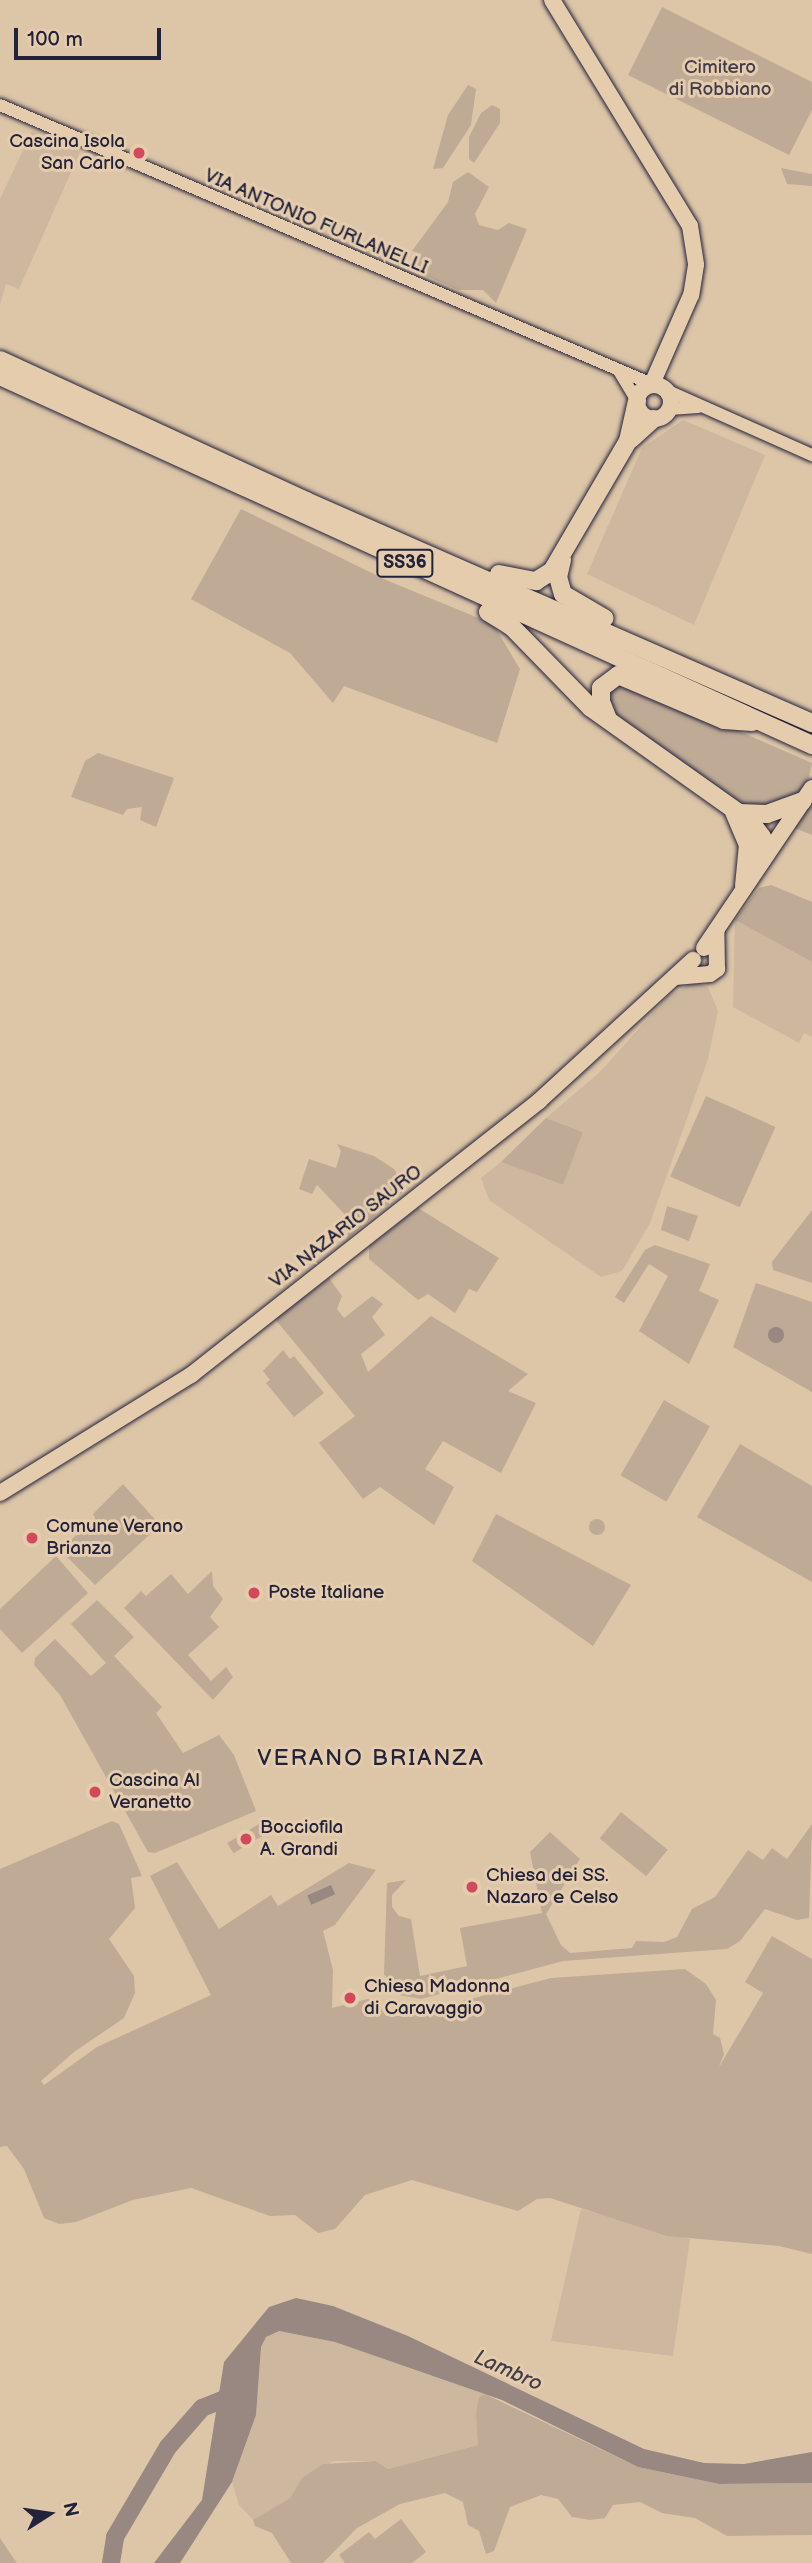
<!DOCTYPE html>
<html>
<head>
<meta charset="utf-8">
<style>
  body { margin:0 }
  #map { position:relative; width:812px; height:2563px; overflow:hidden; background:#ddc5a8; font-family:"Balsamiq Sans",sans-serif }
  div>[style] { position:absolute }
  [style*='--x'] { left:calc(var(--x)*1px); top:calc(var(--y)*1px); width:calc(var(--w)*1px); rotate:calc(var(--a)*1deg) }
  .built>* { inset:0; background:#cdb89f }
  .green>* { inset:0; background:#bfaa96; transform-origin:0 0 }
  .round { border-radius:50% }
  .water>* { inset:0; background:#988881; transform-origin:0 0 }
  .river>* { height:18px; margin:-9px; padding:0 9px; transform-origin:9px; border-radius:9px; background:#988881 }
  .roads { filter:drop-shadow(0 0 2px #22223b) drop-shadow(0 0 2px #22223b) }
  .minor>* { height:12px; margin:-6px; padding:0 6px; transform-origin:6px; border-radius:6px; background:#e5ccad }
  .major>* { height:16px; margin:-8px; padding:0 8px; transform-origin:8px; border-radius:8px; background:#e5ccad }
  .major>.ring { margin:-8px; padding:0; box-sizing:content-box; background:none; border:16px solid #e5ccad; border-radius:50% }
  .highway>* { height:18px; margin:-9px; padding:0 9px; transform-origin:9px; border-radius:9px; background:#e5ccad }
  .dots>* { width:19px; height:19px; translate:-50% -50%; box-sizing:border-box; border:4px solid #e5ccad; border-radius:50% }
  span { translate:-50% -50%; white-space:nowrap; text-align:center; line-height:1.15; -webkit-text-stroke:6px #e5ccad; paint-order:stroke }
  .shield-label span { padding:2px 5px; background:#e5ccad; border:2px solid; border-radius:5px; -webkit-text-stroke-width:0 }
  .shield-label { font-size:18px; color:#22223b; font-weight:700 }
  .park-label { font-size:19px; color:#413d4d }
  .poi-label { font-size:19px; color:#22223b }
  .right { translate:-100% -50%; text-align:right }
  .left { translate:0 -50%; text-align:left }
  .street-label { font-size:19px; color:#22223b }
  .water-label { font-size:21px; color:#403c4c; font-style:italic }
  .quarter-label { font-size:23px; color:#22223b; letter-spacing:2px }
  .north { position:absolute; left:14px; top:2479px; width:70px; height:70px; -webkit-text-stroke:5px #e5ccad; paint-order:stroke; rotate:78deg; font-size:19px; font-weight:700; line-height:28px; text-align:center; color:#22223b }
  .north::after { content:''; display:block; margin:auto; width:24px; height:32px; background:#22223b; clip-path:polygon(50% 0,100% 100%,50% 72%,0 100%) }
  .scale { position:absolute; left:14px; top:28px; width:147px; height:32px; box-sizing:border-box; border:4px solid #22223b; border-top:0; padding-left:9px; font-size:21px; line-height:24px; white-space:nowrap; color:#22223b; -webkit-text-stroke:5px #e5ccad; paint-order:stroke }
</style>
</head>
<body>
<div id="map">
  <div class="built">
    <i style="clip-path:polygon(32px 131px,80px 152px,19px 289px,6px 284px,0 305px,0 199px)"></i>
    <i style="clip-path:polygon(683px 420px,765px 455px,694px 625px,587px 574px,642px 448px)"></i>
    <i style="clip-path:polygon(735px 920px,812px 962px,812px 1037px,804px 1033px,799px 1043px,733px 1007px)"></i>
    <i style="clip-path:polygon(693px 983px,708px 987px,718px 1011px,708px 1059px,650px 1223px,622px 1271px,601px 1277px,489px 1200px,481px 1178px,501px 1162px,563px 1185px,583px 1132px,546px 1118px,600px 1072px,668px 996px)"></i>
    <i style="clip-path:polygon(581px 2209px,690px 2239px,673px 2356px,551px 2341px)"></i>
    <i style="clip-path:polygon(279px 2331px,335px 2342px,485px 2394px,479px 2397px,478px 2445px,388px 2469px,376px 2461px,334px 2461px,302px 2478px,290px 2498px,253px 2520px,239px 2505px,232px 2482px,256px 2415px,261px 2347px,266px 2337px)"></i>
  </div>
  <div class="green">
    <i style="clip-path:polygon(662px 7px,812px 82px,812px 110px,789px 155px,628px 75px)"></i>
    <i style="clip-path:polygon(468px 85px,476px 89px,471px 125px,443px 168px,433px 169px,448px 115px)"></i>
    <i style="clip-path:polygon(492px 105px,500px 109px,500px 123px,474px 163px,469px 159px,469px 137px,481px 113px)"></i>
    <i style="clip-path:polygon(781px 168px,812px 174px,812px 186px,787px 184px)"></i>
    <i style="clip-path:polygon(468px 172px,489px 187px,475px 214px,479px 225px,498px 230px,509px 223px,527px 229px,496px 303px,483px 290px,458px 290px,424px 275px,415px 265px,422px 254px,412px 251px,448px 202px,453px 182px)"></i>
    <i style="clip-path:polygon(241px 509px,386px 580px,493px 624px,520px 669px,497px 743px,344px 686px,333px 703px,290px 653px,191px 599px)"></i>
    <i style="clip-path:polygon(631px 684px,812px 763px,808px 781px,798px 794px,766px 809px,730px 803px,610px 711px,607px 691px,614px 685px)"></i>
    <i style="clip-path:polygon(98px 753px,174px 778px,156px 827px,140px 820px,142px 807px,127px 809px,123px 815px,71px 797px,85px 761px)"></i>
    <i style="clip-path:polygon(812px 804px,812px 835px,795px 828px)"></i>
    <i style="clip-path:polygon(771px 885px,812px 902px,812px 962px,735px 920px,759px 888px)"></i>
    <i style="left:706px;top:1096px;width:76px;height:88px;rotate:24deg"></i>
    <i style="clip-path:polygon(546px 1118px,583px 1132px,563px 1185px,501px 1162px)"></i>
    <i style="clip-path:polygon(337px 1144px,374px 1156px,394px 1169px,406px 1189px,347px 1239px,351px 1221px,317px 1185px,312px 1194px,299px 1189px,309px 1159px,336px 1168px,341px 1151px)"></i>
    <i style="clip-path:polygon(667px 1206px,698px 1216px,689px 1241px,661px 1230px)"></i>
    <i style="clip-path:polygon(418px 1208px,499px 1258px,477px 1292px,469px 1289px,455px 1313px,428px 1294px,418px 1300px,369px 1259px,369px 1246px)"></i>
    <i style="clip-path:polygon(812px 1210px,812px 1283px,773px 1270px,772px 1262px)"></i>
    <i style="clip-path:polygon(655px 1245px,710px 1264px,699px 1291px,719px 1300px,689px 1364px,639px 1331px,668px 1276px,649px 1264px,624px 1303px,615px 1297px,645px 1250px)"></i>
    <i style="clip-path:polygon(329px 1278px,342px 1296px,337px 1309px,344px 1318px,372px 1296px,383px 1304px,372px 1317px,385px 1335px,361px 1354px,368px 1372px,431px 1316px,528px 1374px,508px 1391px,536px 1403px,501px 1473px,443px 1441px,425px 1469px,454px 1487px,434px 1525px,380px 1487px,363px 1499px,319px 1443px,355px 1416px,275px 1319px)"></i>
    <i style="clip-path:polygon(756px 1283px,812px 1302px,812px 1392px,733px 1347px)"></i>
    <i style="clip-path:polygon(283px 1350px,290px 1359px,294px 1356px,324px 1393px,294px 1417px,266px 1383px,270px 1380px,263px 1371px)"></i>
    <i style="left:664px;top:1400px;width:53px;height:87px;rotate:30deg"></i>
    <i style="clip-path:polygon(740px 1444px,812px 1486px,812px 1582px,697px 1517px)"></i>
    <i style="clip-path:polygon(123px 1484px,160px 1525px,95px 1585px,60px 1550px,95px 1518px,93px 1514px)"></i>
    <i style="clip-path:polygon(496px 1514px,631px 1585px,593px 1646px,472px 1561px)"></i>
    <i class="round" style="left:589px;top:1519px;width:16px;height:16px"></i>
    <i style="clip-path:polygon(56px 1556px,88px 1593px,22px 1653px,0 1629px,0 1609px)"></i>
    <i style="clip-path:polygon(212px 1571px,213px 1586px,223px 1599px,210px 1617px,219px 1627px,188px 1655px,211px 1681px,226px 1667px,233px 1677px,213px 1700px,124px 1608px,141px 1591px,146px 1596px,171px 1574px,188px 1594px)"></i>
    <i style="clip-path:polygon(97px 1600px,134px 1637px,114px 1656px,162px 1707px,156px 1713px,183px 1753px,219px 1735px,234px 1755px,256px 1811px,155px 1853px,148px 1852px,60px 1695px,34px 1665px,35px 1658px,55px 1639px,91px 1676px,106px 1663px,71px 1624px)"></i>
    <i style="left:621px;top:1812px;width:60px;height:34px;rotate:39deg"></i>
    <i style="clip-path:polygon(112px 1821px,119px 1824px,142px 1876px,131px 1878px,135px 1908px,109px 1939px,134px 1976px,135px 1993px,124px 2018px,74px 2052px,41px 2081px,44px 2085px,97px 2047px,211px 1995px,150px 1876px,177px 1862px,219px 1929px,271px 1895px,278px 1906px,349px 1863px,376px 1870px,335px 1925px,323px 1931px,333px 1970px,332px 2008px,368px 1999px,375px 2000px,386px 2016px,405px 2016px,551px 1978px,685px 1969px,706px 1984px,716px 2000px,713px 2034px,720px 2038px,724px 2054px,719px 2067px,763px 1993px,745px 1982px,772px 1936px,812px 1959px,812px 2254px,779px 2246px,667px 2236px,550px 2198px,537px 2199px,518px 2211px,412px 2180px,365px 2195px,335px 2229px,318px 2233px,295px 2215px,270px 2216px,191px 2188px,133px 2200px,76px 2222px,59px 2224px,44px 2218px,24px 2169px,7px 2146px,0 2147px,0 1869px)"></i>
    <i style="left:259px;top:1824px;width:12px;height:37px;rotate:59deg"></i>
    <i style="clip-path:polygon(812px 1824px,809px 1918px,797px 1920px,765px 1909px,740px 1941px,727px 1949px,563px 1961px,421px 1999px,399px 1995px,384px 1974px,387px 1883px,406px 1880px,392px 1895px,392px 1907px,399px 1916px,411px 1919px,420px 1976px,467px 1966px,460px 1928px,542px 1913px,530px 1852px,550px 1832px,580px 1859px,546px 1914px,561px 1945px,570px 1953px,632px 1948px,636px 1941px,664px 1942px,677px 1937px,692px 1909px,715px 1897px,748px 1850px,763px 1860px,772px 1848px,787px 1859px)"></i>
    <i style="clip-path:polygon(485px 2394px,638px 2467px,719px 2484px,812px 2483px,812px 2535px,727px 2536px,695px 2518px,662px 2513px,640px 2502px,613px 2505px,605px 2518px,590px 2520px,572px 2517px,558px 2499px,541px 2495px,510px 2507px,494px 2551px,486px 2554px,479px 2531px,468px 2525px,463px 2502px,445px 2493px,400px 2504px,357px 2528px,323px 2563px,291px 2563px,272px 2533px,255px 2526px,253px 2520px,290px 2498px,302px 2478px,323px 2464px,376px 2461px,388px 2469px,478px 2445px,476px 2413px,479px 2397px)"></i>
    <i style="clip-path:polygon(401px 2519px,426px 2552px,412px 2563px,345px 2563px,339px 2555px,369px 2532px,375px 2539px)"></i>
    <i style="clip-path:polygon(0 2538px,16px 2562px,17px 2563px,0 2563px)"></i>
  </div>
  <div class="water">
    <i class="round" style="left:768px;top:1327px;width:16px;height:16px"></i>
    <i style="left:331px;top:1885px;width:10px;height:26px;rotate:66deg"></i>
    <i style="clip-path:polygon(296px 2298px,333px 2306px,408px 2336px,644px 2449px,704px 2463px,744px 2464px,812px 2452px,812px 2483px,719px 2484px,638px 2467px,502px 2400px,335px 2342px,279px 2331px,266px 2337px,261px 2347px,256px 2415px,232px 2482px,180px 2563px,154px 2563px,202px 2500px,224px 2362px,269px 2307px)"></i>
  </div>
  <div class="river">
    <i style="--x:111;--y:2563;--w:26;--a:-81"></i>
    <i style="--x:115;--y:2537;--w:104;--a:-59.5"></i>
    <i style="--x:168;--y:2447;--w:52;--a:-48.9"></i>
    <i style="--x:202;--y:2408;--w:32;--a:-22"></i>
  </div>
  <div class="roads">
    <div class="minor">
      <i style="--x:0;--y:105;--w:709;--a:23.17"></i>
      <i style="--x:619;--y:371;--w:35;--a:59"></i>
      <i style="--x:668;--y:391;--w:158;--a:24"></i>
      <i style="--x:670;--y:409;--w:28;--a:-4"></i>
    </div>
    <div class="major">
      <i style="--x:552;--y:0;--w:265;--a:58.6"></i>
      <i style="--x:690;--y:226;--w:39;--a:81"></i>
      <i style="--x:696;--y:265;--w:30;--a:99"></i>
      <i style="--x:691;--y:295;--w:97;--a:113.7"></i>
      <i class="ring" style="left:637px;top:385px;width:18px;height:18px"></i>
      <i style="--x:704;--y:948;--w:193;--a:-56"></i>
      <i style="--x:675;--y:977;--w:35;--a:-5"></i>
      <i style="--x:710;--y:974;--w:9;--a:-36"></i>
      <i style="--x:717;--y:969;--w:39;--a:-91"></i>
      <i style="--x:0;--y:1493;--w:225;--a:-31.7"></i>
      <i style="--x:191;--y:1375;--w:443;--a:-38.2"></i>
      <i style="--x:539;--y:1101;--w:209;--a:-42.5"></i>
    </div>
    <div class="highway">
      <i style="--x:0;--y:360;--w:337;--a:24.7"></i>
      <i style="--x:306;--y:501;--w:553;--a:23.69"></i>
      <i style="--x:0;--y:376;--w:892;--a:24.44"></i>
      <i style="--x:631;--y:439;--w:30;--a:-42"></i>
      <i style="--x:562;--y:560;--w:17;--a:103"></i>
      <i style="--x:558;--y:577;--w:18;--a:74"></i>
      <i style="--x:563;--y:594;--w:48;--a:30.3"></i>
      <i style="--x:499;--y:574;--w:38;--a:11"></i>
      <i style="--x:536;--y:581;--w:19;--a:-32"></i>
      <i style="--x:552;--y:571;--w:151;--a:-59.7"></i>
      <i style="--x:628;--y:441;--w:41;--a:-77.3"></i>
      <i style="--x:488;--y:612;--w:28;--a:32"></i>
      <i style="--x:512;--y:627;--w:113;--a:45.7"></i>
      <i style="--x:591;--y:708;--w:195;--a:35.4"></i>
      <i style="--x:750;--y:821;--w:20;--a:53"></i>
      <i style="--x:762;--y:837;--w:21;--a:87"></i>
      <i style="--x:608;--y:719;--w:18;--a:-112"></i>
      <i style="--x:601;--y:702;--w:14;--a:-90"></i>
      <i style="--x:601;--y:688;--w:21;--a:-37"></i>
      <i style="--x:618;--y:675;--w:115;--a:23"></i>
      <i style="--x:724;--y:720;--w:28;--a:4"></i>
      <i style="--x:734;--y:812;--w:36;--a:67"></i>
      <i style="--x:748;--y:845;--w:41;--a:95.6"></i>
      <i style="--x:739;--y:813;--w:28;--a:2"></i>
      <i style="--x:767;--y:814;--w:38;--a:-20"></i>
    </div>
  </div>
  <div class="dots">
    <i style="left:139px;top:153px;background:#d1495b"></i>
    <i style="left:32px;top:1538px;background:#d1495b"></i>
    <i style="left:254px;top:1593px;background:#d1495b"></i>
    <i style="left:95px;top:1792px;background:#d1495b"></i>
    <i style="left:246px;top:1839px;background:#d1495b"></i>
    <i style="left:472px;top:1887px;background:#d1495b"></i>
    <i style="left:350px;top:1998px;background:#d1495b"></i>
  </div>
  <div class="shield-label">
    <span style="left:405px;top:563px">SS36</span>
  </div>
  <div class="park-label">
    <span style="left:720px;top:79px">Cimitero<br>di Robbiano</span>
  </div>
  <div class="poi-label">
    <span class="right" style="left:125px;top:153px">Cascina Isola<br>San Carlo</span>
    <span class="left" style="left:46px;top:1538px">Comune Verano<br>Brianza</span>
    <span class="left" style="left:268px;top:1593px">Poste Italiane</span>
    <span class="left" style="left:109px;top:1792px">Cascina Al<br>Veranetto</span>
    <span class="left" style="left:260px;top:1839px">Bocciofila<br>A. Grandi</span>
    <span class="left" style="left:486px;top:1887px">Chiesa dei SS.<br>Nazaro e Celso</span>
    <span class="left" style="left:364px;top:1998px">Chiesa Madonna<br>di Caravaggio</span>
  </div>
  <div class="street-label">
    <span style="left:316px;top:222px;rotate:23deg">VIA ANTONIO FURLANELLI</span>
    <span style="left:346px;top:1227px;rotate:-38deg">VIA NAZARIO SAURO</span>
  </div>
  <div class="water-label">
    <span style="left:508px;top:2371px;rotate:24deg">Lambro</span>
  </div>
  <div class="quarter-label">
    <span style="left:371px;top:1758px">VERANO BRIANZA</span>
  </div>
  <div class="north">N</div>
  <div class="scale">100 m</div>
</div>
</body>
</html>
